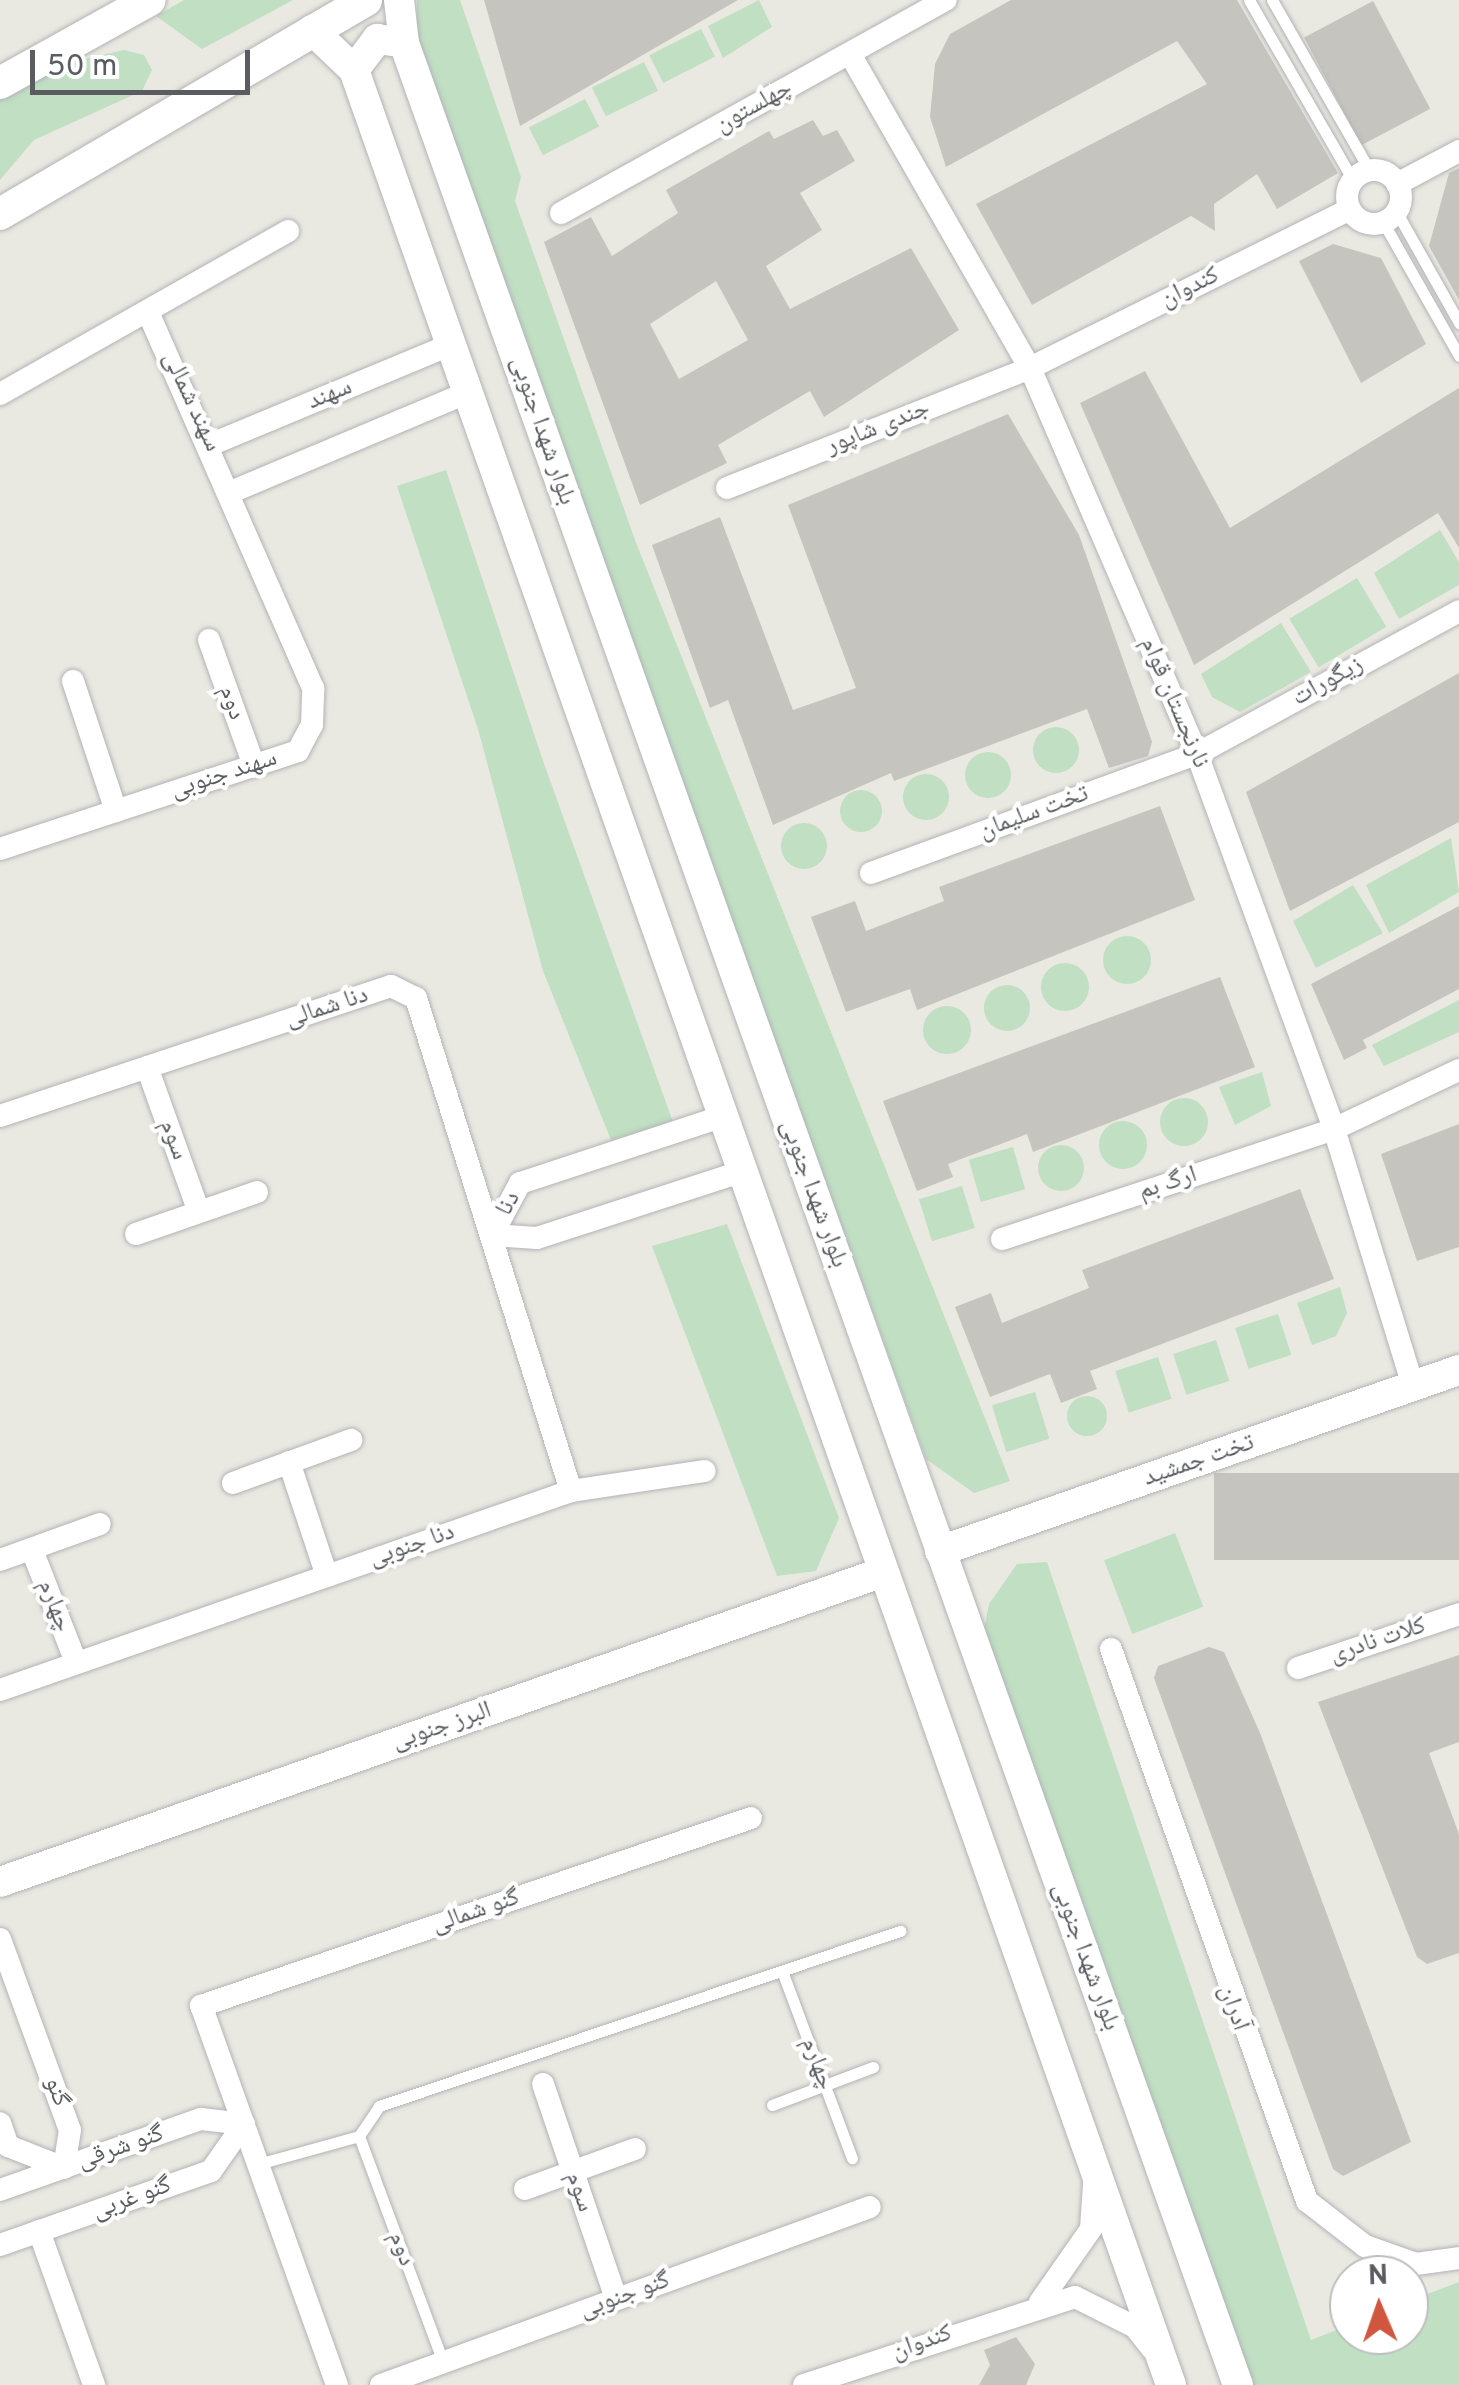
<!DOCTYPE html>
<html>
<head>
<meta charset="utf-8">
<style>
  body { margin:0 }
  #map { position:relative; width:1459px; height:2385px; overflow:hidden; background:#eae9e1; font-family:Overpass,"Noto Naskh Arabic",sans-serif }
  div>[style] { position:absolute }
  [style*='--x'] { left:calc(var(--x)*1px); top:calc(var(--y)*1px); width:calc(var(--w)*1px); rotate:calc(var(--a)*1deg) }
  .green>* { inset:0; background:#c0dfc3; transform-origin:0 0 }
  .round { border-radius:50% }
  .building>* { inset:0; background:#c6c4be; transform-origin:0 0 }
  .roads { filter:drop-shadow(0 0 2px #b2b3b7) drop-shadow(0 0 2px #b2b3b7) }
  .service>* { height:11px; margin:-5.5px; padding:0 5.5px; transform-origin:5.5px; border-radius:5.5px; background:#fff }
  .minor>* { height:22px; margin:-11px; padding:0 11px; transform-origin:11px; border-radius:11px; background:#fff }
  .minor>.ring { margin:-11px; padding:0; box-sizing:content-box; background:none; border:22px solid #fff; border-radius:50% }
  .tertiary>* { height:30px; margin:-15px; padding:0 15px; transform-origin:15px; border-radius:15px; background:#fff }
  .secondary>* { height:32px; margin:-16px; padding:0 16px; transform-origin:16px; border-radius:16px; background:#fff }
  span { translate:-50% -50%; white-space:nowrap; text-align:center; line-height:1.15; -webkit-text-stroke:8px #fff; paint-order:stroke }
  .street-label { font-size:25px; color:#5a5c60 }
  .north { position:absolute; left:1329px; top:2255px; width:100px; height:100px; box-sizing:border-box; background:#fff; border:2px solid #bdbebf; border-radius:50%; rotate:358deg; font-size:28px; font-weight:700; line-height:40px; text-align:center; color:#5a5c60 }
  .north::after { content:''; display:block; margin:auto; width:35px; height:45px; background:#d15640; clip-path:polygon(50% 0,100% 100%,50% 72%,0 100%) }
  .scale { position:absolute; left:30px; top:50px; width:220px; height:45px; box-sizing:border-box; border:5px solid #5a5c60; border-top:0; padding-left:12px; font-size:30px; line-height:35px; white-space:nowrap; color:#5a5c60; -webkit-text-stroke:8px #fff; paint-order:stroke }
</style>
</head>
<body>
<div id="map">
  <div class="green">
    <i style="clip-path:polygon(184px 0,293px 0,202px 49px,156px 16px)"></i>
    <i style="clip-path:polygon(417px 0,460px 0,521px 177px,515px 201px,635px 540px,1010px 1481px,974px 1493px,926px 1459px,417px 54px)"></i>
    <i style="clip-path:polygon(759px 0,772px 27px,723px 58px,708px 26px)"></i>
    <i style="left:701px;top:29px;width:31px;height:58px;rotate:63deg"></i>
    <i style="clip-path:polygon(124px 50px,144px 55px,152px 70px,142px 91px,34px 140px,0 180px,0 99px,58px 65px)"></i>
    <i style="left:644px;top:62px;width:32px;height:58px;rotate:64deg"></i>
    <i style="left:585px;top:99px;width:31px;height:63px;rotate:63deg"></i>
    <i style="clip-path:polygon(446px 470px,542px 758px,673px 1122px,611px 1140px,543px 971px,478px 729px,397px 486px)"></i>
    <i style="clip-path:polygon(1440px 530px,1459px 562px,1459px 585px,1399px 619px,1374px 573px)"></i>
    <i style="left:1357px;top:578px;width:57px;height:79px;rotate:59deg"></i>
    <i style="clip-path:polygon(1281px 623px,1311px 672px,1240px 712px,1212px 697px,1201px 674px)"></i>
    <i class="round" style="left:1033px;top:727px;width:46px;height:46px"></i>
    <i class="round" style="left:965px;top:752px;width:46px;height:46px"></i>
    <i class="round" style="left:903px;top:774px;width:46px;height:46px"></i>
    <i class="round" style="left:840px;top:790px;width:42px;height:42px"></i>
    <i class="round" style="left:781px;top:823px;width:46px;height:46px"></i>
    <i style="clip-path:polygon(1451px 838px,1459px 892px,1389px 933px,1366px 885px)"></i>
    <i style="clip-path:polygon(1353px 885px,1383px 933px,1316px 968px,1293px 921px)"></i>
    <i class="round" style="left:1103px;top:936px;width:48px;height:48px"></i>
    <i class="round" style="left:1041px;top:963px;width:48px;height:48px"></i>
    <i class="round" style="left:984px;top:985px;width:46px;height:46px"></i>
    <i style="clip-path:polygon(1459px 1000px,1459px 1032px,1384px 1066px,1372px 1045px)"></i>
    <i class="round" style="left:923px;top:1006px;width:48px;height:48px"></i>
    <i style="clip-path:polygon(1262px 1072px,1271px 1106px,1235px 1125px,1219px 1087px)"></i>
    <i class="round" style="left:1160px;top:1098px;width:48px;height:48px"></i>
    <i class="round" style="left:1099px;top:1121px;width:48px;height:48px"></i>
    <i class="round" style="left:1038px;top:1145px;width:46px;height:46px"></i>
    <i style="left:1013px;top:1147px;width:44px;height:46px;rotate:74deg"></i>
    <i style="left:962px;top:1186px;width:44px;height:45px;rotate:73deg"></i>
    <i style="clip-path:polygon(727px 1224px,839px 1518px,816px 1571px,777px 1576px,652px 1246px)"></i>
    <i style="clip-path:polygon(1340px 1287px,1347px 1313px,1336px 1336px,1312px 1345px,1297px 1303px)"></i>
    <i style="left:1278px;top:1314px;width:43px;height:45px;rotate:72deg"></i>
    <i style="left:1216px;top:1340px;width:43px;height:45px;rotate:72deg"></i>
    <i style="left:1158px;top:1357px;width:44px;height:45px;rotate:72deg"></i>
    <i style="left:1035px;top:1392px;width:49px;height:45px;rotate:73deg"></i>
    <i class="round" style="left:1067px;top:1396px;width:40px;height:40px"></i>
    <i style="left:1175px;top:1533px;width:79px;height:76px;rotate:69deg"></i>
    <i style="clip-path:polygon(1047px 1562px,1311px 2340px,1349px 2325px,1349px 2335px,1409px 2335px,1409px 2301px,1459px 2282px,1459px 2385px,1250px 2385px,981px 1645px,989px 1604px,1017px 1564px)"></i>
  </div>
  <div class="building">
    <i style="clip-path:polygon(484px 0,738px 0,520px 126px)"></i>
    <i style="clip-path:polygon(1011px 0,1237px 0,1338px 173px,1277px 209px,1257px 174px,1214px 204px,1215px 231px,1191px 216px,1032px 305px,976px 204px,1207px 84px,1177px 41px,946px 167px,930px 117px,935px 64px,950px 34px)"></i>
    <i style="left:1373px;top:1px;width:122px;height:78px;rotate:62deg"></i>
    <i style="clip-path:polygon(evenodd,813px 120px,823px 136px,837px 130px,855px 161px,800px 193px,822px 230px,766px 266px,790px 309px,911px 248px,959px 330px,824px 417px,810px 391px,718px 445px,727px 463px,640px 505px,544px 242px,591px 217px,612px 256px,678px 213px,666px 190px,769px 131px,774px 139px,813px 120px,716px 281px,748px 340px,679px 379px,650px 324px,716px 281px)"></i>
    <i style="clip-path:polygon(1459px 168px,1459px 300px,1429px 246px,1449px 173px)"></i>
    <i style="clip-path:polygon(1333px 244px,1381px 258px,1426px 344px,1361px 383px,1299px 261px)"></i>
    <i style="clip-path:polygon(1145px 371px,1230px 528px,1459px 388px,1459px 548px,1438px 513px,1194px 665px,1080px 403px)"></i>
    <i style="clip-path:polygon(1008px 414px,1079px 535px,1152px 742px,1148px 756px,1109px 768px,1087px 709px,894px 781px,891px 773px,773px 825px,728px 700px,710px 708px,652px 545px,720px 517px,793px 710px,856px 688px,788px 505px)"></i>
    <i style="clip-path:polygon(1459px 673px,1459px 822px,1290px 911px,1246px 792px)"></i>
    <i style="clip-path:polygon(1160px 806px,1195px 900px,917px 1010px,910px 989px,846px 1012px,811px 917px,855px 901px,866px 931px,944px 901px,939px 887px)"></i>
    <i style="clip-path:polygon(1459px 906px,1459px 989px,1363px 1040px,1367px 1048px,1344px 1060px,1311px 984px)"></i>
    <i style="clip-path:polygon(1220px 977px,1255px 1067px,1033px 1152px,1027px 1134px,948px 1164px,953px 1177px,917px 1191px,883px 1101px)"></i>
    <i style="clip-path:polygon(1459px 1124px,1459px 1247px,1417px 1261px,1381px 1154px)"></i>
    <i style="clip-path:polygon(1300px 1189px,1334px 1279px,1090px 1371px,1097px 1389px,1061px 1403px,1050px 1374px,990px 1397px,955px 1307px,991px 1293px,1002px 1323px,1089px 1288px,1082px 1270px)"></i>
    <i style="left:1459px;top:1473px;width:87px;height:245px;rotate:90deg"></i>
    <i style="clip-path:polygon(1209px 1647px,1224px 1652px,1260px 1733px,1411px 2142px,1343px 2176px,1333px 2169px,1154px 1678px,1158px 1666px)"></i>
    <i style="clip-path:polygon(1459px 1655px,1459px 1742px,1429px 1753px,1459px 1834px,1459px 1953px,1427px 1964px,1417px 1957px,1318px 1702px)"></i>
    <i style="clip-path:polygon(1016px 2337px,1035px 2364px,1026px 2385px,979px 2385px,990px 2365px,984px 2350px)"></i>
  </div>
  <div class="roads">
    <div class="service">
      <i style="--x:1249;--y:0;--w:208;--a:60"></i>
      <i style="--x:1272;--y:0;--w:197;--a:60.2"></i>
      <i style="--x:1396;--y:211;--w:129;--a:60.6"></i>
      <i style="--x:1383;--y:222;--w:154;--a:60.4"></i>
      <i style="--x:782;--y:1971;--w:200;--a:69.5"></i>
      <i style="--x:772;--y:2105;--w:108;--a:-20.6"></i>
      <i style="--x:359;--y:2136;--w:241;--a:69.6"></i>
      <i style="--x:258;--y:2164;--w:105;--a:-15.5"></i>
      <i style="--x:359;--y:2136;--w:36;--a:-56"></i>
      <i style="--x:379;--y:2106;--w:550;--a:-18.57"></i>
    </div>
    <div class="minor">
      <i style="--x:850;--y:54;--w:362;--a:60.2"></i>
      <i style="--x:1030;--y:368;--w:421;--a:66.6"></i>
      <i style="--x:1197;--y:754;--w:399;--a:69.9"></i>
      <i style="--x:1334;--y:1129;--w:272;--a:72.9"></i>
      <i class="ring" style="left:1347px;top:170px;width:32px;height:32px"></i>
      <i style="--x:1397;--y:184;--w:70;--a:-28"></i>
      <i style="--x:561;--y:213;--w:440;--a:-29"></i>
      <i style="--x:0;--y:394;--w:331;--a:-29.5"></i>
      <i style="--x:212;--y:444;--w:256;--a:-22.6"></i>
      <i style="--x:727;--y:488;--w:326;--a:-21.6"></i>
      <i style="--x:1030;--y:368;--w:357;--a:-26.4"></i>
      <i style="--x:231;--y:492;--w:255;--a:-22.8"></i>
      <i style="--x:209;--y:640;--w:134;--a:70.3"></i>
      <i style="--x:73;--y:681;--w:137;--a:71.7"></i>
      <i style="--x:0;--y:849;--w:314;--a:-18.2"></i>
      <i style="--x:298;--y:751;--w:30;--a:-62"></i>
      <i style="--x:312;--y:725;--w:37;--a:-88"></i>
      <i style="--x:313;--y:688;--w:410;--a:-113.7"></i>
      <i style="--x:871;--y:873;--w:347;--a:-20.1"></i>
      <i style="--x:1197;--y:754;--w:298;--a:-28.6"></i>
      <i style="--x:147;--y:1067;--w:154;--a:70.3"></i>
      <i style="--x:0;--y:1116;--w:412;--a:-18.4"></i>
      <i style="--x:391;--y:986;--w:28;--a:26"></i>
      <i style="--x:416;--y:998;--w:517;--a:72.55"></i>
      <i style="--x:571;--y:1491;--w:605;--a:160.79"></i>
      <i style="--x:724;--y:1116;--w:215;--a:161.8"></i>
      <i style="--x:520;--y:1183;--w:59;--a:118.3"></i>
      <i style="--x:492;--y:1235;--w:45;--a:3.8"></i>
      <i style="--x:537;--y:1238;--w:217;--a:-18"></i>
      <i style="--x:136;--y:1234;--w:128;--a:-19.1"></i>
      <i style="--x:1002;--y:1239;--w:350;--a:-18.3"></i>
      <i style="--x:1334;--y:1129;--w:138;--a:-25.3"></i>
      <i style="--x:289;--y:1462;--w:120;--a:71.6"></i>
      <i style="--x:233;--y:1483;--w:126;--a:-20"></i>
      <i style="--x:571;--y:1491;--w:135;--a:-8.5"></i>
      <i style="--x:32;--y:1550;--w:120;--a:68.6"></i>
      <i style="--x:0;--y:1560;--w:106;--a:-19.8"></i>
      <i style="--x:1111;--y:1649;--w:586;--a:70.45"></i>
      <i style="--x:1307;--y:2201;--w:73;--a:37.8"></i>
      <i style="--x:1365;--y:2246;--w:54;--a:19.4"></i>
      <i style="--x:1416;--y:2264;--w:43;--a:-7.9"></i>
      <i style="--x:1298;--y:1668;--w:170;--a:-18.5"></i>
      <i style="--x:0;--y:1939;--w:203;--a:69.9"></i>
      <i style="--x:70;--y:2130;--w:38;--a:99"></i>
      <i style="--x:64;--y:2168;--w:60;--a:-158.6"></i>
      <i style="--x:8;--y:2146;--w:24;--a:-109"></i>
      <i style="--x:543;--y:2084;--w:227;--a:71.2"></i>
      <i style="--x:525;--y:2189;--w:117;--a:-20"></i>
      <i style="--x:0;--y:2190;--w:213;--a:-19.5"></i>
      <i style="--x:201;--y:2119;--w:43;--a:6.6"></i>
      <i style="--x:244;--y:2124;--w:57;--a:125.1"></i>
      <i style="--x:211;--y:2171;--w:224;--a:160.7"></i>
      <i style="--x:39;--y:2231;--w:164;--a:70.3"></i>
      <i style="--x:1040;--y:2302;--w:89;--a:-55.1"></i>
      <i style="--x:1091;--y:2229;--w:45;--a:-86.2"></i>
      <i style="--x:337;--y:2385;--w:403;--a:-109.7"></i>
      <i style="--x:201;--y:2006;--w:581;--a:-18.87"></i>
      <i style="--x:381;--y:2385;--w:520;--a:-20"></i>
      <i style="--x:804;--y:2385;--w:285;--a:-18"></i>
      <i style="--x:1075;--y:2297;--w:67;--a:26.6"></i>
      <i style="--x:1135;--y:2327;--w:28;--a:52"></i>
    </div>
    <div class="tertiary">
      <i style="--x:399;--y:0;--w:43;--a:83.4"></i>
      <i style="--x:404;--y:43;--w:2486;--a:70.4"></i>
      <i style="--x:312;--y:30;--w:58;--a:43.6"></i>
      <i style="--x:354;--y:70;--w:2455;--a:70.56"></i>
      <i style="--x:354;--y:70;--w:39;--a:-53"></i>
      <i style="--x:377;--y:39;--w:27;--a:8"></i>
      <i style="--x:940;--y:1551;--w:550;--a:-19.23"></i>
      <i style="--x:0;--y:1882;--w:936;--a:-19.34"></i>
    </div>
    <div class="secondary">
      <i style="--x:0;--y:83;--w:171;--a:-29"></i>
      <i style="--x:0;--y:214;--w:424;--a:-30.3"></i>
    </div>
  </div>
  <div class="street-label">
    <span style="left:754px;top:107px;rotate:-29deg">چهلستون</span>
    <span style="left:1190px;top:288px;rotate:-26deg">کندوان</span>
    <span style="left:330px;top:395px;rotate:-22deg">سهند</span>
    <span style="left:191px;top:402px;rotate:65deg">سهند شمالی</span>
    <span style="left:878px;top:428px;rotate:-22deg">جندی شاپور</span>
    <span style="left:542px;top:431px;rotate:71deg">بلوار شهدا جنوبی</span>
    <span style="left:1328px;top:682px;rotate:-29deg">زیگورات</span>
    <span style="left:231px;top:703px;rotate:70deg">دوم</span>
    <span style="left:1174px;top:703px;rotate:67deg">نارنجستان قوام</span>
    <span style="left:224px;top:775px;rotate:-18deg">سهند جنوبی</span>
    <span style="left:1034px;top:813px;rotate:-20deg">تخت سلیمان</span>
    <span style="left:327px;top:1008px;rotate:-18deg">دنا شمالی</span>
    <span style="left:173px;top:1140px;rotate:70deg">سوم</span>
    <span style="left:1168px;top:1184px;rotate:-18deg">ارگ بم</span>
    <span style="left:813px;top:1194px;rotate:70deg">بلوار شهدا جنوبی</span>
    <span style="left:509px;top:1204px;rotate:-61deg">دنا</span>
    <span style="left:1199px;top:1461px;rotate:-19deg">تخت جمشید</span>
    <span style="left:412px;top:1546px;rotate:-19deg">دنا جنوبی</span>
    <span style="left:54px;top:1606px;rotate:69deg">چهارم</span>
    <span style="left:1378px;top:1641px;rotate:-18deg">کلات نادری</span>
    <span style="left:442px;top:1727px;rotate:-19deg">البرز جنوبی</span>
    <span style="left:476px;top:1912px;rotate:-19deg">گنو شمالی</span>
    <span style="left:1085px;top:1957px;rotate:70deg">بلوار شهدا جنوبی</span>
    <span style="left:1233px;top:2008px;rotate:71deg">آدران</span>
    <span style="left:817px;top:2064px;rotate:70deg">چهارم</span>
    <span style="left:56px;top:2092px;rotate:70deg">گنو</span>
    <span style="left:121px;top:2148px;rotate:-19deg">گنو شرقی</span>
    <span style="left:579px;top:2192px;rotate:71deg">سوم</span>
    <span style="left:132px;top:2199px;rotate:-20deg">گنو غربی</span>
    <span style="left:401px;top:2249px;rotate:70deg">دوم</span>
    <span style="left:625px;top:2296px;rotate:-20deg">گنو جنوبی</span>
    <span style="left:922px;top:2343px;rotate:-19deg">کندوان</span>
  </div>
  <div class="north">N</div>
  <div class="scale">50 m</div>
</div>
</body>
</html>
